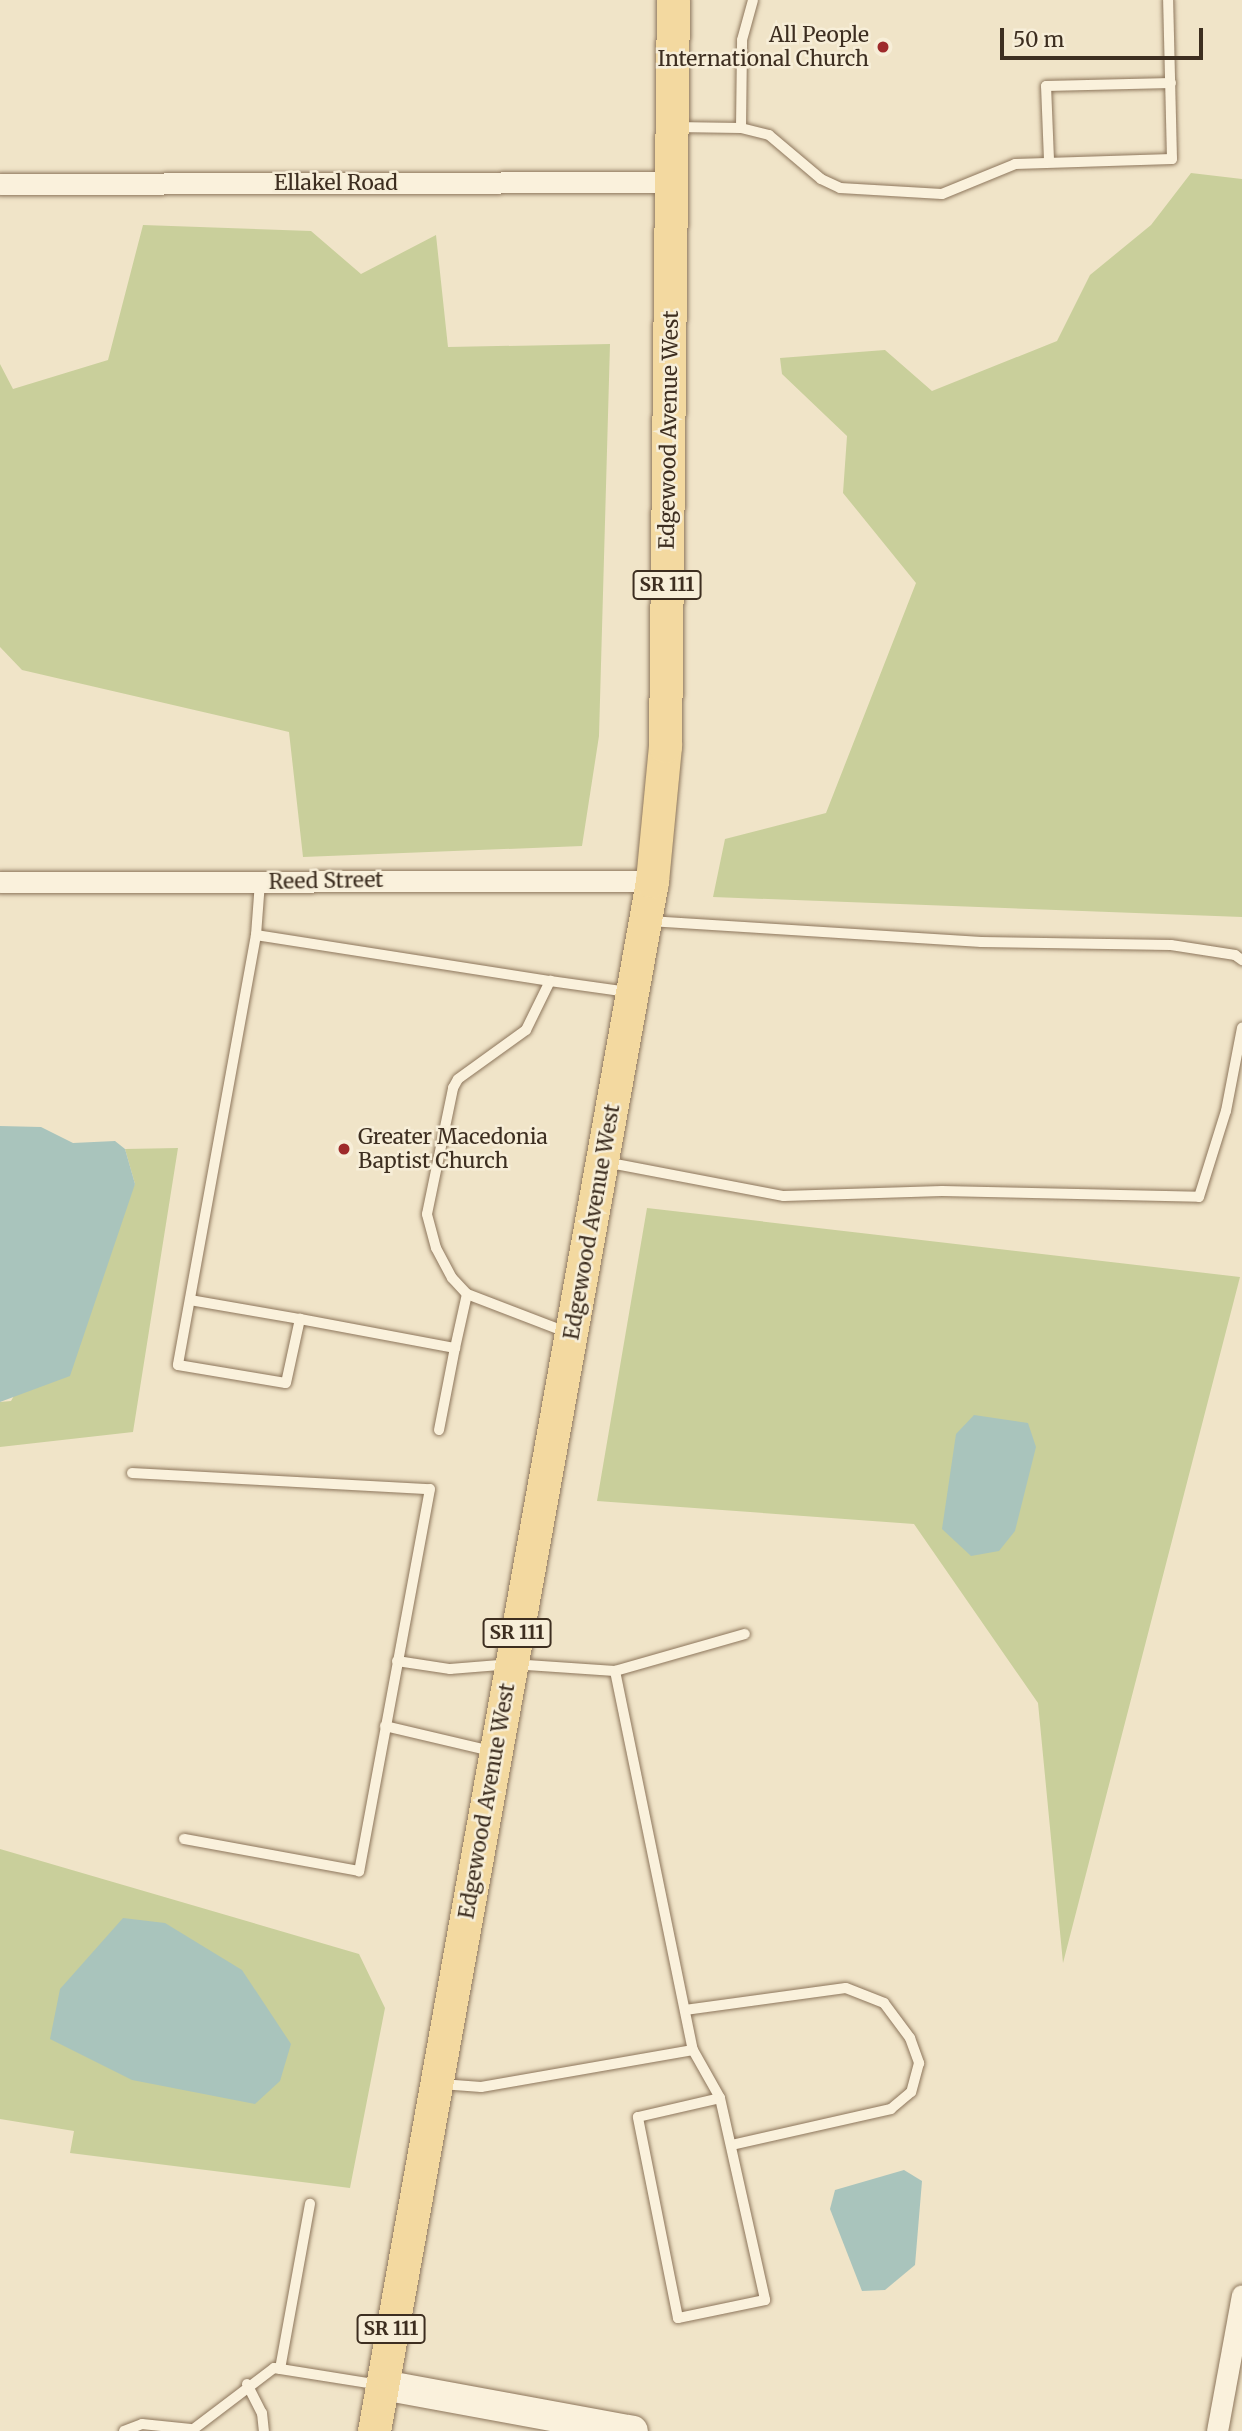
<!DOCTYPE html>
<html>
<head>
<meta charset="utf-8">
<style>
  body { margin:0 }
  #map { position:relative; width:1242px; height:2431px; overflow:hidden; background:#f0e4c8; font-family:Merriweather,serif }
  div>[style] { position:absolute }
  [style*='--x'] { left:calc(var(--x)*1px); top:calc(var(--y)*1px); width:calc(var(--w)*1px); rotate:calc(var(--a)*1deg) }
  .green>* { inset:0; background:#c9cf9b }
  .water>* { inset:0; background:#a9c4bc }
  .roads { filter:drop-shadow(0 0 2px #8d765c) drop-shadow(0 0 2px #8d765c) }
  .lane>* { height:10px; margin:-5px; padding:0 5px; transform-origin:5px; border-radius:5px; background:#faf1dc }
  .street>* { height:21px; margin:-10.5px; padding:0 10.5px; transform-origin:10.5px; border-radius:10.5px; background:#faf1dc }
  .secondary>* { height:30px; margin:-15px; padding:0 15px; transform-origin:15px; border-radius:15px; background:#faf1dc }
  .primary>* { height:33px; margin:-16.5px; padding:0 16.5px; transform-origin:16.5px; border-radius:16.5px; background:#f3d9a0 }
  .dots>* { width:19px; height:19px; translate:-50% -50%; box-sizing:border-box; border:4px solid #f7eed8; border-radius:50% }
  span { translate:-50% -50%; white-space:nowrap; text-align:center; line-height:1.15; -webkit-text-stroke:5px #f7eed8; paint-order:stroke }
  .shield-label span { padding:2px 5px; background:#f7eed8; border:2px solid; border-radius:5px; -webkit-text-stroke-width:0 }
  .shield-label { font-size:19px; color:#3d2e20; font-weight:700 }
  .poi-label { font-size:21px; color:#3d2e20 }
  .right { translate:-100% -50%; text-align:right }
  .left { translate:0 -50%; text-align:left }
  .street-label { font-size:21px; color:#3d2e20 }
  .scale { position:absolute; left:1000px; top:28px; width:203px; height:32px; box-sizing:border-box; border:4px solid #3d2e20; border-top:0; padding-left:9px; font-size:21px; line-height:24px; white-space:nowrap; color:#3d2e20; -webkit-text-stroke:5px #f7eed8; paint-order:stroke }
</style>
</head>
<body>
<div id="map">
  <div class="green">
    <i style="clip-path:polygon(1191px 173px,1242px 179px,1242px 917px,713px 897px,725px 839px,826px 813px,916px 583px,843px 493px,847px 436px,782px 374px,780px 358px,885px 350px,932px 391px,1057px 341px,1090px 275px,1151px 225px)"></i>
    <i style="clip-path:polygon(143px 225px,311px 231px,361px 274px,436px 235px,448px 347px,610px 344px,599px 736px,582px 846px,303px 857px,289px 732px,22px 670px,0 647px,0 364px,13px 389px,108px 360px)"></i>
    <i style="clip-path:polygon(178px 1148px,133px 1432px,0 1447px,0 1402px,11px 1401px,135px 1184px,125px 1149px)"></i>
    <i style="clip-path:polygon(647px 1208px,1240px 1277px,1063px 1963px,1038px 1703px,914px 1524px,597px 1501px)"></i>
    <i style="clip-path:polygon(0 1849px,359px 1954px,385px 2008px,350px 2188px,70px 2153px,74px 2131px,0 2119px)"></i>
  </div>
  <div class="water">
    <i style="clip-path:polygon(0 1126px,41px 1127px,73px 1143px,115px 1141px,125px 1149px,135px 1184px,70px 1376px,0 1402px)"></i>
    <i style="clip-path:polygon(974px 1415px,1028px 1423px,1036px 1447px,1015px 1531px,999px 1551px,971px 1556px,942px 1529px,956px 1434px)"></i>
    <i style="clip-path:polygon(123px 1918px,165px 1923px,242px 1970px,291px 2044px,280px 2081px,255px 2104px,132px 2080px,50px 2039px,60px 1989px)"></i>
    <i style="clip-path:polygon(904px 2170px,922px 2181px,915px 2265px,885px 2290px,862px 2291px,830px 2209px,835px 2190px)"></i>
  </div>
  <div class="roads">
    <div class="lane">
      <i style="--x:674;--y:127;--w:67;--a:0.9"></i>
      <i style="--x:741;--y:128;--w:88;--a:-89.3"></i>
      <i style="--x:742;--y:40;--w:41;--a:-74.6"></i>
      <i style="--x:741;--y:128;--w:29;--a:14"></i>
      <i style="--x:769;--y:135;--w:68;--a:40.2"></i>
      <i style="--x:821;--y:179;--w:21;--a:25"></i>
      <i style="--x:840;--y:188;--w:102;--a:3.4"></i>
      <i style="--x:942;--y:194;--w:79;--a:-22.3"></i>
      <i style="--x:1015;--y:164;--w:157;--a:-1.8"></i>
      <i style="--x:1172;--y:159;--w:159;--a:-91.4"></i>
      <i style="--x:1049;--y:160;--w:74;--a:-92.3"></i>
      <i style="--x:1046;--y:86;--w:125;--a:-1.4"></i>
      <i style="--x:260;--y:882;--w:53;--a:94.3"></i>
      <i style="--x:256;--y:935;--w:437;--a:100.3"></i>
      <i style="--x:178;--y:1365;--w:109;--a:9.5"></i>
      <i style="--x:286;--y:1383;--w:66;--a:-77.7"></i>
      <i style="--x:300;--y:1319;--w:158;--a:10.6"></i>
      <i style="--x:455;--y:1348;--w:55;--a:-77.5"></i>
      <i style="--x:649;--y:921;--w:333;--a:3.6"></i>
      <i style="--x:981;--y:942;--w:190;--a:0.9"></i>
      <i style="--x:1171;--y:945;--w:65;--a:8.9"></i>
      <i style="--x:1235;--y:955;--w:9;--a:36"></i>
      <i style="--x:256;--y:935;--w:298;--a:8.9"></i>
      <i style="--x:605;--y:1162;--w:182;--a:10.8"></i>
      <i style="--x:784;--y:1196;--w:158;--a:-1.8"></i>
      <i style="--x:942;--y:1191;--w:257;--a:1.3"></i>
      <i style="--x:1199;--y:1197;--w:90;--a:-72.6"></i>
      <i style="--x:1226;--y:1111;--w:85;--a:-79.1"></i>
      <i style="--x:190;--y:1300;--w:112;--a:9.8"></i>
      <i style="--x:566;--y:1332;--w:106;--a:-159"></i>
      <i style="--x:467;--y:1294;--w:22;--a:-133"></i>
      <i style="--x:452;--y:1278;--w:34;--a:-118"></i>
      <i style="--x:436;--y:1248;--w:35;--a:-105"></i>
      <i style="--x:427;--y:1214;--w:129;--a:-78.3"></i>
      <i style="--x:453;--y:1088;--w:10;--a:-61"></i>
      <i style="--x:458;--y:1079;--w:84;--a:-35.8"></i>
      <i style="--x:526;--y:1030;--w:55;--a:-63.9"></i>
      <i style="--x:550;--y:981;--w:79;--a:8"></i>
      <i style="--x:439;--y:1430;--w:84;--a:-79"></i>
      <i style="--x:132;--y:1473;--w:298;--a:3.1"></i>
      <i style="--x:430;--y:1489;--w:389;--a:100.5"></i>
      <i style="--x:359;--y:1871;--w:178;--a:-169.6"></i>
      <i style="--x:397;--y:1661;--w:54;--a:8.6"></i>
      <i style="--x:450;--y:1669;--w:62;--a:-4.6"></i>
      <i style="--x:512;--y:1664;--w:103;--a:3.9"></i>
      <i style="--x:615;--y:1671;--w:387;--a:78.4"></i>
      <i style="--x:693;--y:2050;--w:215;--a:170.1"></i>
      <i style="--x:481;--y:2087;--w:40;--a:-175.7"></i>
      <i style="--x:615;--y:1671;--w:135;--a:-15.9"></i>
      <i style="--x:385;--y:1726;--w:109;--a:13.3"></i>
      <i style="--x:685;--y:2010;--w:162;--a:-7.8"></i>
      <i style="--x:846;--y:1988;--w:41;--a:21.5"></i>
      <i style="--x:884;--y:2003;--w:44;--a:53.4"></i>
      <i style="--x:910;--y:2038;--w:27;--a:70"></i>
      <i style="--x:919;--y:2063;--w:30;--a:105"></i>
      <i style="--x:911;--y:2092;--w:26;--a:140"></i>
      <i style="--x:891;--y:2109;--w:164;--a:167.3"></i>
      <i style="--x:693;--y:2050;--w:55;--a:60.6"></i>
      <i style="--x:720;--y:2098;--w:207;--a:77.4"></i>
      <i style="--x:765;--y:2300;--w:89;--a:168.3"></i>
      <i style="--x:678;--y:2318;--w:205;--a:-101.3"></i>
      <i style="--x:638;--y:2117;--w:84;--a:-13"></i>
      <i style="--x:280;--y:2369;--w:168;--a:-79.7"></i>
      <i style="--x:247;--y:2384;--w:33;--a:63"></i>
      <i style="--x:262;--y:2413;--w:18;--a:84"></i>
      <i style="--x:124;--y:2431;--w:19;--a:-21"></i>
      <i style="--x:142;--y:2424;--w:49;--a:5.8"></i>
      <i style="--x:191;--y:2431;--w:104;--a:-37.2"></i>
      <i style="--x:274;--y:2368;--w:107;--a:9.1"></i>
    </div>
    <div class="street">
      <i style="--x:0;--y:184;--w:671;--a:-0.17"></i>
      <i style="--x:0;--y:882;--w:652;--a:-0.09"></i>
      <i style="--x:1217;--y:2431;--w:138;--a:-79.6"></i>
    </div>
    <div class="secondary">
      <i style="--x:383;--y:2385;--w:254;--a:10.4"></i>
    </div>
    <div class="primary">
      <i style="--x:374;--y:2431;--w:1575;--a:-79.83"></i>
      <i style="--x:652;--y:881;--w:136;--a:-84.5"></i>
      <i style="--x:665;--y:746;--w:746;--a:-89.39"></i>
    </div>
  </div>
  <div class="dots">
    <i style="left:883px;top:47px;background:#9e2a2b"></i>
    <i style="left:344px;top:1149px;background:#9e2a2b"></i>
  </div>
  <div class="shield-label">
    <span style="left:667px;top:585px">SR 111</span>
    <span style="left:517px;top:1633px">SR 111</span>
    <span style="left:391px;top:2329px">SR 111</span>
  </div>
  <div class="poi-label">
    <span class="right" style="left:869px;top:47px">All People<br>International Church</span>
    <span class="left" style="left:358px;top:1149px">Greater Macedonia<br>Baptist Church</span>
  </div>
  <div class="street-label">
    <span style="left:336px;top:183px">Ellakel Road</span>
    <span style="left:669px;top:430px;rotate:-89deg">Edgewood Avenue West</span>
    <span style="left:326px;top:881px;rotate:-1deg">Reed Street</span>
    <span style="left:592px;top:1222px;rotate:-80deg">Edgewood Avenue West</span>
    <span style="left:487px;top:1801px;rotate:-80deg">Edgewood Avenue West</span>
  </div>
  <div class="scale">50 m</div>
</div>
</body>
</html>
